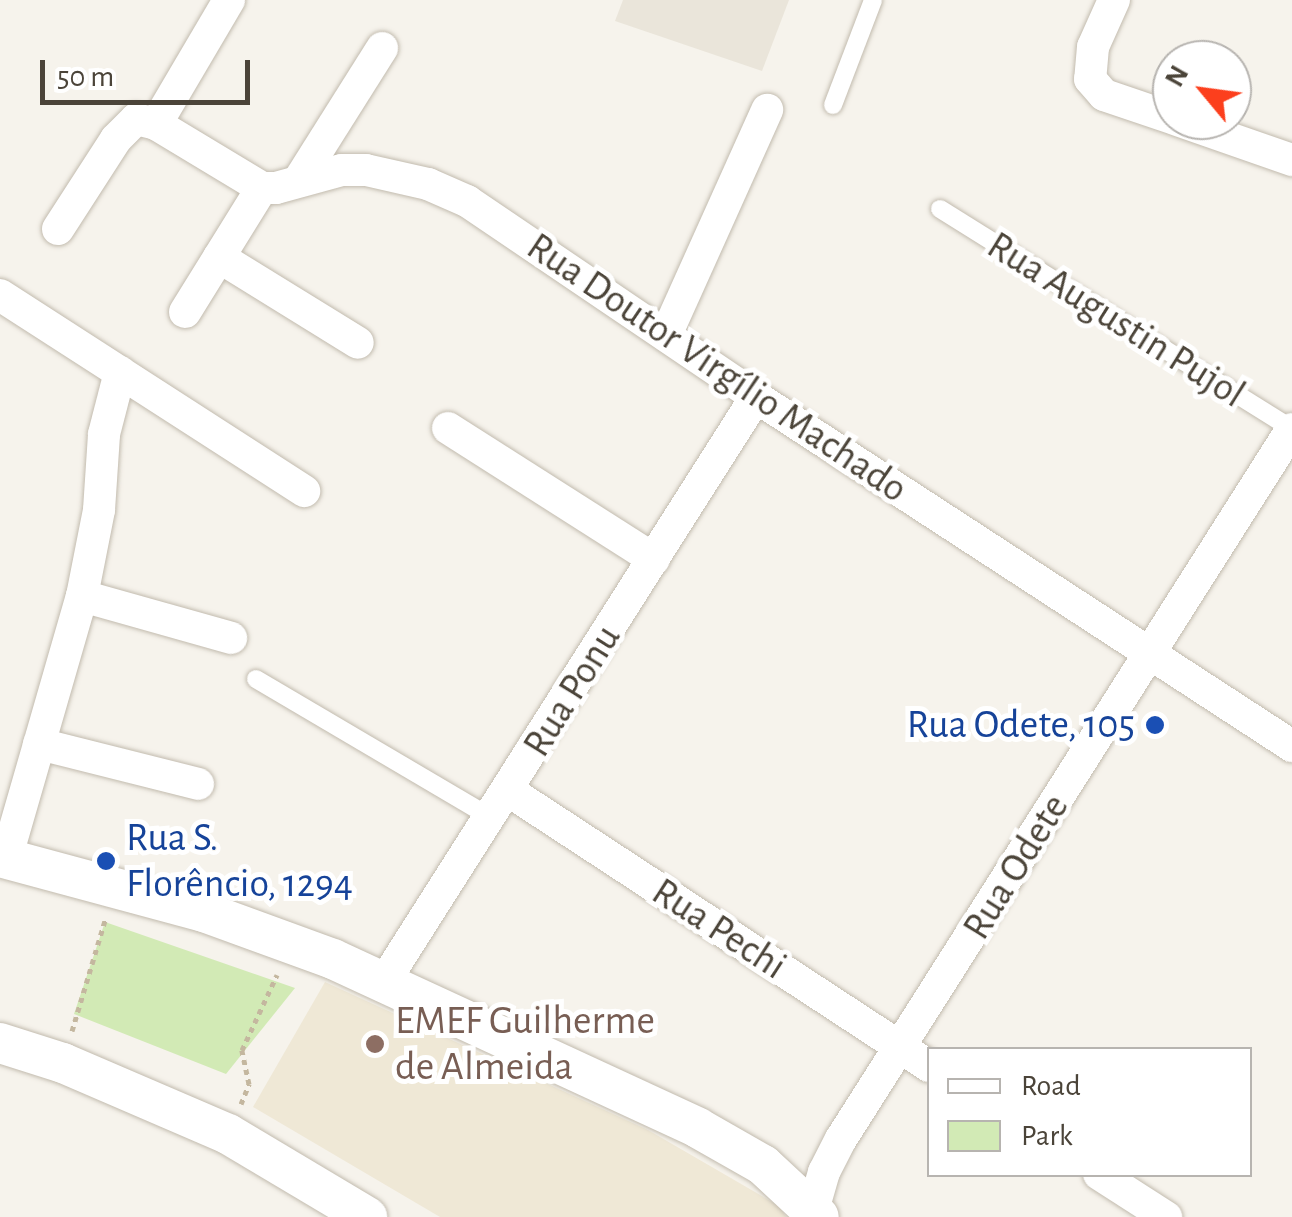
<!DOCTYPE html>
<html>
<head>
<meta charset="utf-8">
<style>
  body { margin:0 }
  #map { position:relative; width:1292px; height:1217px; overflow:hidden; background:#f6f3ec; font-family:"Alegreya Sans",sans-serif }
  div>[style] { position:absolute }
  [style*='--x'] { left:calc(var(--x)*1px); top:calc(var(--y)*1px); width:calc(var(--w)*1px); rotate:calc(var(--a)*1deg) }
  .residential>* { inset:0; background:#eae5da }
  .education>* { inset:0; background:#efe8d6 }
  .green>* { inset:0; background:#d2eab5 }
  .path>* { height:5px; margin-top:-2.5px; transform-origin:0; background:repeating-linear-gradient(90deg,#c4b79f 0 5px,transparent 0 10px) }
  .roads { filter:drop-shadow(0 0 2px #c2bbae) drop-shadow(0 0 2px #c2bbae) }
  .service>* { height:18px; margin:-9px; padding:0 9px; transform-origin:9px; border-radius:9px; background:#fff }
  .minor>* { height:32px; margin:-16px; padding:0 16px; transform-origin:16px; border-radius:16px; background:#fff }
  .tertiary>* { height:40px; margin:-20px; padding:0 20px; transform-origin:20px; border-radius:20px; background:#fff }
  .dots>* { width:28px; height:28px; translate:-50% -50%; box-sizing:border-box; border:5px solid #fff; border-radius:50% }
  span { translate:-50% -50%; white-space:nowrap; text-align:center; line-height:1.15; -webkit-text-stroke:10px #fff; paint-order:stroke }
  .street-label { font-size:40px; color:#4b4439 }
  .transit-label { font-size:40px; color:#164399 }
  .right { translate:-100% -50%; text-align:right }
  .left { translate:0 -50%; text-align:left }
  .education-label { font-size:40px; color:#785e54 }
  .legend { position:absolute; left:927px; top:1047px; width:325px; height:130px; box-sizing:border-box; background:#fff; border:2px solid #b7b4b0; margin:0; padding:12px 18px; list-style:none; font-size:30px; color:#4b4439 }
  .legend li { display:flex; align-items:center; gap:20px; height:50px }
  .legend b { width:50px; border:2px solid #b7b4b0 }
  .north { position:absolute; left:1152px; top:40px; width:100px; height:100px; box-sizing:border-box; background:#fff; border:2px solid #b7b4b0; border-radius:50%; rotate:299deg; font-size:28px; font-weight:700; line-height:40px; text-align:center; color:#4b4439 }
  .north::after { content:''; display:block; margin:auto; width:35px; height:45px; background:#fc3f1d; clip-path:polygon(50% 0,100% 100%,50% 72%,0 100%) }
  .scale { position:absolute; left:40px; top:60px; width:210px; height:45px; box-sizing:border-box; border:5px solid #4b4439; border-top:0; padding-left:12px; font-size:30px; line-height:35px; white-space:nowrap; color:#4b4439; -webkit-text-stroke:8px #fff; paint-order:stroke }
</style>
</head>
<body>
<div id="map">
  <div class="residential">
    <i style="clip-path:polygon(623px 0,789px 0,762px 71px,615px 21px)"></i>
  </div>
  <div class="education">
    <i style="clip-path:polygon(325px 982px,648px 1130px,779px 1206px,786px 1217px,440px 1217px,253px 1107px)"></i>
  </div>
  <div class="green">
    <i style="clip-path:polygon(105px 922px,295px 988px,226px 1074px,74px 1014px)"></i>
  </div>
  <div class="path">
    <i style="--x:72;--y:1031;--w:119;--a:-73.4"></i>
    <i style="--x:241;--y:1104;--w:22;--a:-68"></i>
    <i style="--x:249;--y:1084;--w:35;--a:-102"></i>
    <i style="--x:242;--y:1050;--w:83;--a:-65"></i>
  </div>
  <div class="roads">
    <div class="service">
      <i style="--x:833;--y:105;--w:112;--a:-69.1"></i>
      <i style="--x:940;--y:209;--w:415;--a:32"></i>
      <i style="--x:256;--y:679;--w:274;--a:30.5"></i>
    </div>
    <div class="minor">
      <i style="--x:1114;--y:0;--w:51;--a:114.1"></i>
      <i style="--x:1093;--y:47;--w:32;--a:95"></i>
      <i style="--x:1090;--y:79;--w:21;--a:49"></i>
      <i style="--x:1104;--y:95;--w:72;--a:18.7"></i>
      <i style="--x:1177;--y:120;--w:122;--a:19.2"></i>
      <i style="--x:156;--y:124;--w:144;--a:-59.5"></i>
      <i style="--x:299;--y:180;--w:156;--a:-57.8"></i>
      <i style="--x:58;--y:229;--w:107;--a:-57.2"></i>
      <i style="--x:116;--y:139;--w:28;--a:-45"></i>
      <i style="--x:136;--y:119;--w:21;--a:14"></i>
      <i style="--x:156;--y:124;--w:124;--a:31.1"></i>
      <i style="--x:262;--y:188;--w:14;--a:0"></i>
      <i style="--x:276;--y:188;--w:68;--a:-15.3"></i>
      <i style="--x:342;--y:170;--w:24;--a:0"></i>
      <i style="--x:366;--y:170;--w:64;--a:12.7"></i>
      <i style="--x:428;--y:184;--w:43;--a:23.6"></i>
      <i style="--x:467;--y:201;--w:349;--a:34.1"></i>
      <i style="--x:756;--y:397;--w:640;--a:33.07"></i>
      <i style="--x:219;--y:257;--w:163;--a:31.7"></i>
      <i style="--x:0;--y:295;--w:362;--a:32.8"></i>
      <i style="--x:185;--y:312;--w:146;--a:-58.2"></i>
      <i style="--x:666;--y:335;--w:247;--a:-65.8"></i>
      <i style="--x:448;--y:428;--w:244;--a:32.5"></i>
      <i style="--x:82;--y:596;--w:155;--a:15.7"></i>
      <i style="--x:39;--y:744;--w:164;--a:14.1"></i>
      <i style="--x:509;--y:791;--w:502;--a:33.22"></i>
      <i style="--x:6;--y:859;--w:274;--a:-73.9"></i>
      <i style="--x:82;--y:596;--w:88;--a:-78.8"></i>
      <i style="--x:99;--y:510;--w:76;--a:-86.2"></i>
      <i style="--x:104;--y:434;--w:64;--a:-75.5"></i>
      <i style="--x:384;--y:982;--w:693;--a:-57.55"></i>
      <i style="--x:1099;--y:1174;--w:80;--a:32.7"></i>
      <i style="--x:811;--y:1217;--w:47;--a:-73.9"></i>
      <i style="--x:824;--y:1172;--w:37;--a:-63"></i>
      <i style="--x:841;--y:1139;--w:841;--a:-57.58"></i>
    </div>
    <div class="tertiary">
      <i style="--x:0;--y:857;--w:211;--a:15.1"></i>
      <i style="--x:204;--y:912;--w:137;--a:20"></i>
      <i style="--x:333;--y:959;--w:402;--a:24.8"></i>
      <i style="--x:698;--y:1128;--w:75;--a:29.6"></i>
      <i style="--x:763;--y:1165;--w:76;--a:42.9"></i>
      <i style="--x:0;--y:1043;--w:66;--a:17.6"></i>
      <i style="--x:63;--y:1063;--w:180;--a:23.3"></i>
      <i style="--x:228;--y:1134;--w:162;--a:30.8"></i>
    </div>
  </div>
  <div class="dots">
    <i style="left:1155px;top:725px;background:#1a4fb4"></i>
    <i style="left:106px;top:861px;background:#1a4fb4"></i>
    <i style="left:375px;top:1044px;background:#8d6e63"></i>
  </div>
  <div class="street-label">
    <span style="left:1116px;top:320px;rotate:32deg">Rua Augustin Pujol</span>
    <span style="left:717px;top:368px;rotate:34deg">Rua Doutor Virgílio Machado</span>
    <span style="left:572px;top:691px;rotate:-58deg">Rua Ponu</span>
    <span style="left:1016px;top:867px;rotate:-58deg">Rua Odete</span>
    <span style="left:719px;top:929px;rotate:33deg">Rua Pechi</span>
  </div>
  <div class="transit-label">
    <span class="right" style="left:1135px;top:725px">Rua Odete, 105</span>
    <span class="left" style="left:126px;top:861px">Rua S.<br>Florêncio, 1294</span>
  </div>
  <div class="education-label">
    <span class="left" style="left:395px;top:1044px">EMEF Guilherme<br>de Almeida</span>
  </div>
  <ul class="legend">
  <li><b style="height:12px;background:#fff"></b>Road</li>
  <li><b style="height:28px;background:#d2eab5"></b>Park</li>
  </ul>
  <div class="north">N</div>
  <div class="scale">50 m</div>
</div>
</body>
</html>
